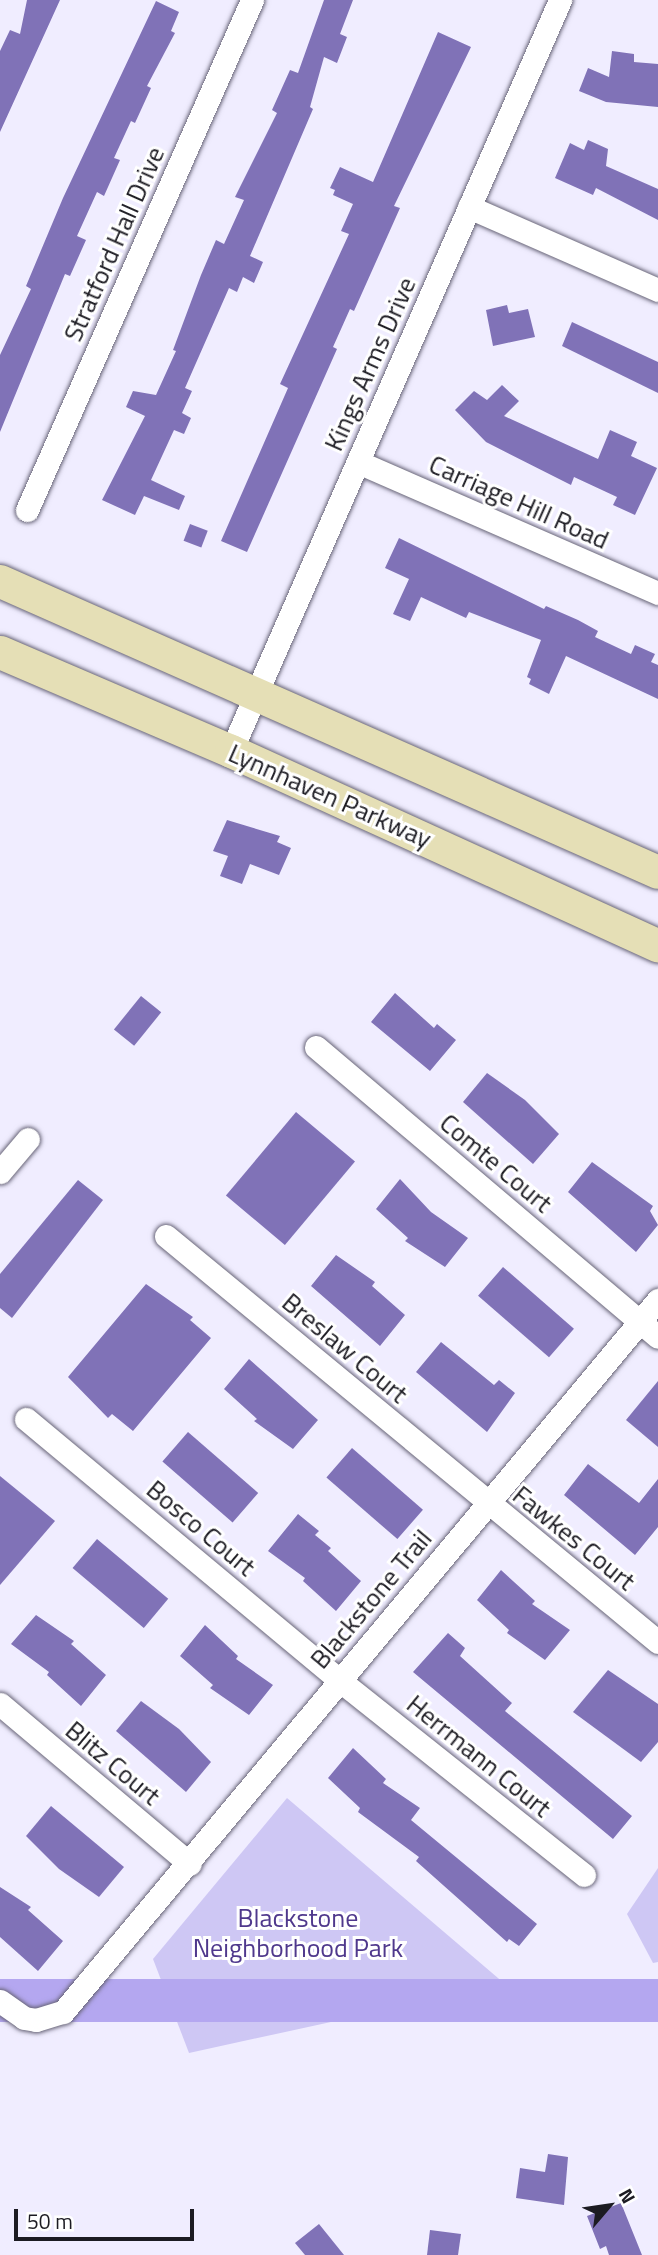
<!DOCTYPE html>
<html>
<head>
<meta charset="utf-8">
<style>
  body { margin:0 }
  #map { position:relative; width:658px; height:2255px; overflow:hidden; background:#f0edff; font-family:"Titillium Web",sans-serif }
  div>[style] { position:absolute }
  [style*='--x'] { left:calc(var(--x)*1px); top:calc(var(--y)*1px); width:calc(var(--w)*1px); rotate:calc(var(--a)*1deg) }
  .green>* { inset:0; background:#cec7f4 }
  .water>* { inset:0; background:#b4a7f0; transform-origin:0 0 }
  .building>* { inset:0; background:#8072b7; transform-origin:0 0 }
  .roads { filter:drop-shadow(0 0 2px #686578) drop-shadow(0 0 2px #686578) }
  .street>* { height:23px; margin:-11.5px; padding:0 11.5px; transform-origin:11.5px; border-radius:11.5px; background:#fff }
  .secondary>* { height:33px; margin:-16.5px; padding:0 16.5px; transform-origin:16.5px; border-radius:16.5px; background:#e5dfb6 }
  span { translate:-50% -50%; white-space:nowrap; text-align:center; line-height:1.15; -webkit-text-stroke:6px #fff; paint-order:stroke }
  .street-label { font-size:26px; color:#1c1b22 }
  .park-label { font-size:26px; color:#4f388c }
  .north { position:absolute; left:574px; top:2171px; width:70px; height:70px; -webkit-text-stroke:5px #fff; paint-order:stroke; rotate:61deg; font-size:19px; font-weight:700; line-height:28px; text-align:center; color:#1c1b22 }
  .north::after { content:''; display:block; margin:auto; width:24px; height:32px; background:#1c1b22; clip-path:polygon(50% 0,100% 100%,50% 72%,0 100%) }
  .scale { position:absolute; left:14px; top:2209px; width:180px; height:32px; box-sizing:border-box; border:4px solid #1c1b22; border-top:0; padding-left:9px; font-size:21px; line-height:24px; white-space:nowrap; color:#1c1b22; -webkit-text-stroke:5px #fff; paint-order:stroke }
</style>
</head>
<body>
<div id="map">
  <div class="green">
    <i style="clip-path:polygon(287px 1798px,505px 1984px,189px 2053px,153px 1959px)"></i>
    <i style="clip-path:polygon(658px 1868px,658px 1962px,653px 1963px,627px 1914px)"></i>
  </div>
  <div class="water">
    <i style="left:658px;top:1979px;width:43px;height:673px;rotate:90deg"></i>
  </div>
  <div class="building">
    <i style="clip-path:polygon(27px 0,60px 0,0 132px,0 51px,10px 30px,20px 34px)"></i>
    <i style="clip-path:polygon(324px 0,353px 0,340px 34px,347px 37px,337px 63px,324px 57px,310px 107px,313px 109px,250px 256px,263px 262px,254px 283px,243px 277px,237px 292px,229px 288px,185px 388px,192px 391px,182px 413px,191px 418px,184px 434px,174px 430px,151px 480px,185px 496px,179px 510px,144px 496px,135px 515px,102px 500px,145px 416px,126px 407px,133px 391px,156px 395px,176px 351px,173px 350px,201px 275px,216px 240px,224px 244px,244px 200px,235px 197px,277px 113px,272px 110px,290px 70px,298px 73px)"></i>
    <i style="clip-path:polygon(156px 1px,179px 12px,171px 31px,175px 33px,147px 86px,151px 88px,135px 123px,131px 121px,114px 158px,120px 160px,104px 196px,97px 192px,77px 236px,86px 240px,70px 276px,65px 274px,0 432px,0 355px,31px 289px,26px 286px,63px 198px)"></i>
    <i style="clip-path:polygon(438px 32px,471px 47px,394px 206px,400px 208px,354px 311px,350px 309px,333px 347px,337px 349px,247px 552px,221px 541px,288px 388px,280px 384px,349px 234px,341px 231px,353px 204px,333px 195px,335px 190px,330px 188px,340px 167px,373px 182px)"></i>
    <i style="clip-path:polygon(612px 51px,634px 54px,634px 62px,658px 64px,658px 107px,606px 102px,579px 91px,588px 68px,609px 77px)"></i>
    <i style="clip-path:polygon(588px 140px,608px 149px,606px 166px,658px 189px,658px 220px,596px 188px,593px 195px,555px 178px,570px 143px,584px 150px)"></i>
    <i style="clip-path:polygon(507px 305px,509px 313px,528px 309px,535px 337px,493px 346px,486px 310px)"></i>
    <i style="clip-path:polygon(572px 322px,658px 362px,658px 393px,562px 346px)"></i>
    <i style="clip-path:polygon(502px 385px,519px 401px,504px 416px,598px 459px,610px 430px,637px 442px,631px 456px,657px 468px,635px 515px,613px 505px,617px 497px,574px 477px,571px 485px,486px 442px,455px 410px,474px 391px,487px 400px)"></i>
    <i style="left:190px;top:524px;width:19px;height:18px;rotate:21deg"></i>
    <i style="clip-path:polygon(399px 538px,544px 609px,546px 606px,578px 620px,598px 631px,595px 637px,631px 654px,635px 645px,655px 654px,651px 662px,658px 665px,658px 699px,566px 656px,549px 694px,529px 684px,531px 679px,527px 677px,541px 640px,469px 612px,466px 618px,421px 597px,410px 621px,393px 614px,409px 579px,385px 568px)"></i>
    <i style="clip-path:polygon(227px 820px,280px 836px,277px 842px,291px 848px,279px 875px,250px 864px,242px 884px,220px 876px,228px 856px,213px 851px)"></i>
    <i style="clip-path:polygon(395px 993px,434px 1028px,437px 1024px,456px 1040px,430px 1071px,371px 1022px)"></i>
    <i style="left:141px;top:996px;width:26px;height:43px;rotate:39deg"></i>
    <i style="clip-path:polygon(487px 1073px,525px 1100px,559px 1134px,533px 1164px,463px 1102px)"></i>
    <i style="left:296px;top:1112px;width:77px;height:109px;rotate:40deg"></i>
    <i style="clip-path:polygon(592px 1162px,653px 1206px,650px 1211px,658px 1225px,636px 1252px,568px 1192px)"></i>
    <i style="clip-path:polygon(400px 1179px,431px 1212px,468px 1238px,445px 1267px,405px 1241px,408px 1238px,376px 1209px)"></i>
    <i style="clip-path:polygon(78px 1180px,103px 1200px,12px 1318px,0 1308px,0 1274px)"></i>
    <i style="clip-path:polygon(336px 1255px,375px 1282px,372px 1286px,405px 1315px,380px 1346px,311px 1286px)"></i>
    <i style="left:503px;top:1267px;width:94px;height:38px;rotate:41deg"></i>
    <i style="clip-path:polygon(146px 1284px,193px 1317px,190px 1320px,211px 1338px,133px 1431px,112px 1414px,108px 1418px,68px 1377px)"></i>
    <i style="clip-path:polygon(441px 1342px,494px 1385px,499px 1380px,515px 1393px,487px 1432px,416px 1372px)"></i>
    <i style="clip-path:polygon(249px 1359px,318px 1420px,293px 1449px,254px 1421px,257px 1419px,224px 1389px)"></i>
    <i style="clip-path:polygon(658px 1381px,658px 1447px,626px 1420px)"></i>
    <i style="left:188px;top:1432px;width:93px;height:39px;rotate:41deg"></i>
    <i style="left:352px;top:1448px;width:94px;height:39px;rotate:41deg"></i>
    <i style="clip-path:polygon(588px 1464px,639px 1503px,658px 1479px,658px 1527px,635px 1555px,564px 1495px)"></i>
    <i style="clip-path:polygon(0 1476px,55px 1521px,0 1585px)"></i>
    <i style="clip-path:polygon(298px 1514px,319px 1531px,315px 1535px,331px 1548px,328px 1551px,361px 1581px,336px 1611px,303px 1581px,305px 1578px,268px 1551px)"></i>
    <i style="left:97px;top:1539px;width:93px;height:38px;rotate:40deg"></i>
    <i style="clip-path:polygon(501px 1570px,535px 1601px,532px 1604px,570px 1630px,545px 1660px,507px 1633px,509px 1630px,477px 1600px)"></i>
    <i style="clip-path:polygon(36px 1615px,74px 1641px,71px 1644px,106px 1675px,81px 1706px,47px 1675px,49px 1672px,11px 1644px)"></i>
    <i style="clip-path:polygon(205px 1625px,238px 1656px,236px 1659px,273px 1685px,249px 1715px,210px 1688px,213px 1685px,180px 1656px)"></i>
    <i style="clip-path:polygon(448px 1633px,465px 1648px,460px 1656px,512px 1703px,505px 1711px,632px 1816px,613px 1839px,413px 1672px)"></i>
    <i style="clip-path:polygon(608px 1670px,658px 1704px,658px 1742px,641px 1762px,573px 1712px)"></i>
    <i style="clip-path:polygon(141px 1701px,179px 1729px,211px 1762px,186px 1792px,116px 1731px)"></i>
    <i style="clip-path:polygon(353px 1748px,386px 1779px,383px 1783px,420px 1808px,411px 1820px,537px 1924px,519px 1946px,509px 1939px,507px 1942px,416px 1861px,419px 1857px,358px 1812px,360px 1808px,328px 1778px)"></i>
    <i style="clip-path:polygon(51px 1806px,124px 1867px,99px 1897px,59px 1869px,26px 1836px)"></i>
    <i style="clip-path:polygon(0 1887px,31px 1907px,28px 1910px,63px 1941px,38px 1971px,0 1937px)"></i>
    <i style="clip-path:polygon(548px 2154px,568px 2157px,564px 2205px,516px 2198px,520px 2168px,545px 2172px)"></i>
    <i style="clip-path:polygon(621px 2203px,642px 2255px,609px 2255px,606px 2246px,600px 2249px,587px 2216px)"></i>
    <i style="clip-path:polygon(319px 2224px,344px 2255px,305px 2255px,295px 2243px)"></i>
    <i style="clip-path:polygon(430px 2230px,461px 2234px,458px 2255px,427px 2255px)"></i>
  </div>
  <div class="roads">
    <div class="street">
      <i style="--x:469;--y:207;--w:206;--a:23.7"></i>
      <i style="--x:358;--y:462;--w:327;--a:23.6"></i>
      <i style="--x:27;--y:510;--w:557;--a:-66.19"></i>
      <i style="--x:231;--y:751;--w:820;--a:-66.34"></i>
      <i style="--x:316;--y:1047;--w:448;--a:40.3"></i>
      <i style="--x:0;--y:1172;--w:43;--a:-49.7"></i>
      <i style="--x:166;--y:1236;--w:638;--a:39.53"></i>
      <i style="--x:26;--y:1419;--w:408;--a:39.8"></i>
      <i style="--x:339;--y:1680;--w:313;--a:38.5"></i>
      <i style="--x:0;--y:1704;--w:248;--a:40.1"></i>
      <i style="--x:0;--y:2001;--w:29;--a:35"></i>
      <i style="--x:24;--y:2018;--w:12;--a:9"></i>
      <i style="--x:36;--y:2020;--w:28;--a:-17"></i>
      <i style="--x:63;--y:2012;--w:928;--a:-50.12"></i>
    </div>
    <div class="secondary">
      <i style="--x:0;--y:581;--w:719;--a:23.86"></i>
      <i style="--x:0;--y:652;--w:251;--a:23.2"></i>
      <i style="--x:231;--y:751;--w:469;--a:24.5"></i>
    </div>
  </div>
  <div class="street-label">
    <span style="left:114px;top:244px;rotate:-66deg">Stratford Hall Drive</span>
    <span style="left:370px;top:364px;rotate:-66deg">Kings Arms Drive</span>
    <span style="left:519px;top:502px;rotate:24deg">Carriage Hill Road</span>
    <span style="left:330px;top:796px;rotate:24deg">Lynnhaven Parkway</span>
    <span style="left:496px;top:1163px;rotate:40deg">Comte Court</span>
    <span style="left:345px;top:1348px;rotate:40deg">Breslaw Court</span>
    <span style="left:201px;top:1528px;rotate:40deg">Bosco Court</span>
    <span style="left:574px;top:1538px;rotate:39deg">Fawkes Court</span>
    <span style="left:371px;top:1599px;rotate:-50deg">Blackstone Trail</span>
    <span style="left:479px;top:1756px;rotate:39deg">Herrmann Court</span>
    <span style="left:113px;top:1763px;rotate:40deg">Blitz Court</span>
  </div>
  <div class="park-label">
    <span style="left:298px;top:1933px">Blackstone<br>Neighborhood Park</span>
  </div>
  <div class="north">N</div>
  <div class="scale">50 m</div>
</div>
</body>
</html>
